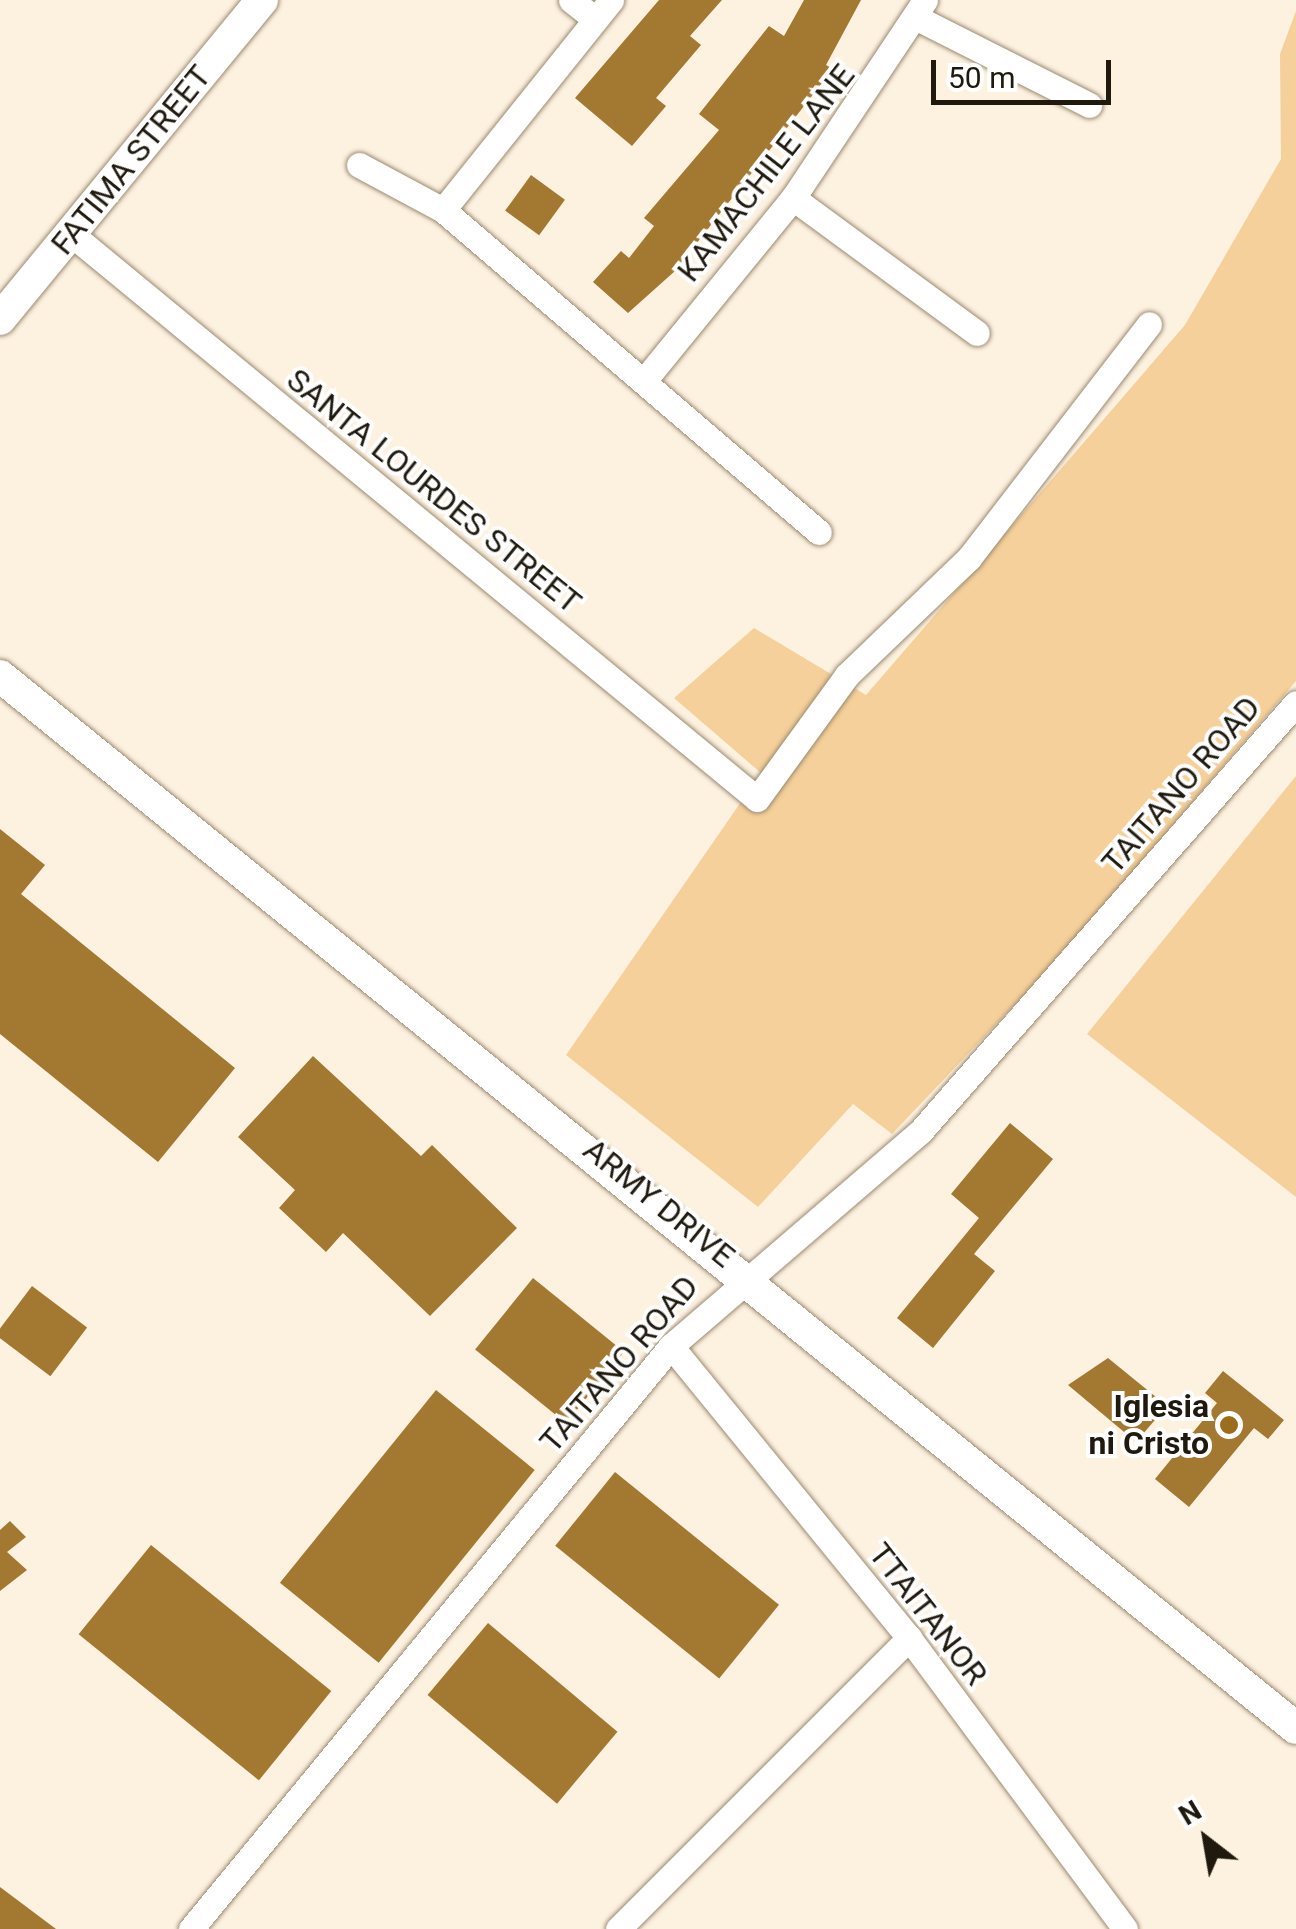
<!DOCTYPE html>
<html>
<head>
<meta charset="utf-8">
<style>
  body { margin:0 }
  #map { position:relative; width:1296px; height:1929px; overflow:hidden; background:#fdf1e0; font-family:Roboto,sans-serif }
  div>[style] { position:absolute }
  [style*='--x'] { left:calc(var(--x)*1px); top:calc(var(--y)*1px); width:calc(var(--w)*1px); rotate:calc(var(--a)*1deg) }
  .green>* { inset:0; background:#f5d09a }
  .building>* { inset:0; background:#a37932; transform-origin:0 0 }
  .roads { filter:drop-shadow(0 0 2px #9b8a70) drop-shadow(0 0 2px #9b8a70) }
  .minor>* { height:25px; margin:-12.5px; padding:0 12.5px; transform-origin:12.5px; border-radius:12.5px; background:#fff }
  .major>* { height:32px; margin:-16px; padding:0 16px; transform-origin:16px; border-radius:16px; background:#fff }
  .dots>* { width:28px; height:28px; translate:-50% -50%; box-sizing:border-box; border:5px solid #fff; border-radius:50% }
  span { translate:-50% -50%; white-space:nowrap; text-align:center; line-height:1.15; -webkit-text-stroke:8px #fff; paint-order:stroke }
  .street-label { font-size:32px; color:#1f190e }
  .poi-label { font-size:32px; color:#1f190e; font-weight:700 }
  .right { translate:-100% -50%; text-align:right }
  .north { position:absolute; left:1156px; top:1789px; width:100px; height:100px; -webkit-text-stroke:8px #fff; paint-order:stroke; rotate:329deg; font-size:28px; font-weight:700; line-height:40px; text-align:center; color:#1f190e }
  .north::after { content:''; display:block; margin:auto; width:35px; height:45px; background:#1f190e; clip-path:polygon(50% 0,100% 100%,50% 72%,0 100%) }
  .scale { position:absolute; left:931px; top:60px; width:180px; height:45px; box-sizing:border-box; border:5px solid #1f190e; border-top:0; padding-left:12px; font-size:30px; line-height:35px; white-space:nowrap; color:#1f190e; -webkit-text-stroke:8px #fff; paint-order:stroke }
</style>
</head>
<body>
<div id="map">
  <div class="green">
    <i style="clip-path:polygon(1296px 11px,1296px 681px,1056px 961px,892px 1134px,853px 1104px,758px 1207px,566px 1055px,761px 773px,674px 698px,754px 628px,866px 695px,1185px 325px,1281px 159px,1280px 54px)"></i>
    <i style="clip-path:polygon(1296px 776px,1296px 1197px,1087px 1034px)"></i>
  </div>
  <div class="building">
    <i style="clip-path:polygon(659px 0,722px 0,690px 36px,701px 45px,656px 98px,666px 106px,632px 146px,575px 98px)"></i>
    <i style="clip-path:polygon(804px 0,861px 0,826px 65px,833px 69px,675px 271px,628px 313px,593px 282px,621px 251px,629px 258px,654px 226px,644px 218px,719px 130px,699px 114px,769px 26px,784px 36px)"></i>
    <i style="left:531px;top:175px;width:42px;height:44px;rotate:36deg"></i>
    <i style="clip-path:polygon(0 829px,45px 865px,21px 894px,235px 1068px,158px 1162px,0 1034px)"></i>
    <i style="clip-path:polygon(313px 1056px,421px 1156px,432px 1145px,517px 1228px,430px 1316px,343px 1233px,326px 1252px,279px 1208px,295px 1190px,238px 1137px)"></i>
    <i style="clip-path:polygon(1010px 1123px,1053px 1159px,974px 1254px,995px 1271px,933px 1348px,897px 1318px,979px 1218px,951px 1194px)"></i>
    <i style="left:533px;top:1278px;width:117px;height:92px;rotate:39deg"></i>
    <i style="left:32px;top:1286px;width:69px;height:61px;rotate:37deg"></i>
    <i style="clip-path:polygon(1108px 1358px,1167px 1406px,1136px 1442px,1068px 1385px)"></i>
    <i style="clip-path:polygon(1223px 1371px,1284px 1420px,1268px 1439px,1254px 1428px,1189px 1507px,1155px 1479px,1217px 1403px,1205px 1393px)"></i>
    <i style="left:436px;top:1390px;width:127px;height:248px;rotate:39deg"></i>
    <i style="left:615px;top:1472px;width:211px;height:95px;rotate:39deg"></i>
    <i style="clip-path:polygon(10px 1521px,26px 1537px,7px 1552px,27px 1570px,0 1591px,0 1530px)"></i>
    <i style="left:151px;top:1545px;width:232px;height:115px;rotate:39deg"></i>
    <i style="left:488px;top:1623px;width:169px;height:94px;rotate:40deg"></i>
    <i style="clip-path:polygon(0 1887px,56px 1929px,0 1929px)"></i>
  </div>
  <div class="roads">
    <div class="minor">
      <i style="--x:571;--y:0;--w:31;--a:38"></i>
      <i style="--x:917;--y:18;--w:193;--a:26.8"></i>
      <i style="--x:359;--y:165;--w:95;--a:28.2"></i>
      <i style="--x:443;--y:210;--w:495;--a:40.6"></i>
      <i style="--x:793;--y:198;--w:228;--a:36.3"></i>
      <i style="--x:443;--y:210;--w:269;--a:-51.3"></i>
      <i style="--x:70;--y:233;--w:890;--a:39.48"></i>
      <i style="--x:757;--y:799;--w:153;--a:-54"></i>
      <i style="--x:847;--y:675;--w:169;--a:-43.8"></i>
      <i style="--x:969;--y:558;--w:295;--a:-52.4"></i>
      <i style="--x:647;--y:377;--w:231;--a:-50.8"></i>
      <i style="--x:793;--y:198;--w:238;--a:-56.3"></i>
      <i style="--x:671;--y:1346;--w:377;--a:50.8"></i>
      <i style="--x:909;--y:1638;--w:362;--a:53.4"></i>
      <i style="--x:191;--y:1929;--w:755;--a:-50.53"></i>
      <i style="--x:671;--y:1346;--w:328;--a:-40.7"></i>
      <i style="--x:920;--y:1132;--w:570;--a:-48.77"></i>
      <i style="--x:618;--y:1929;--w:412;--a:-45"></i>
    </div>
    <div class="major">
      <i style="--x:0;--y:319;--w:413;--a:-50.6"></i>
      <i style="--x:0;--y:676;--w:1669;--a:39.07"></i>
    </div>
  </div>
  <div class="dots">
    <i style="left:1229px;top:1425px;background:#9a6e1d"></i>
  </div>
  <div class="street-label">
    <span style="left:131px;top:160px;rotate:-51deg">FATIMA STREET</span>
    <span style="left:766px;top:173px;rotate:-52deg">KAMACHILE LANE</span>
    <span style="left:434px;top:491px;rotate:39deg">SANTA LOURDES STREET</span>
    <span style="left:1181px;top:785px;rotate:-49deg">TAITANO ROAD</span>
    <span style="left:659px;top:1203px;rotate:39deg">ARMY DRIVE</span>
    <span style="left:619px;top:1364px;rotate:-49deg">TAITANO ROAD</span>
    <span style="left:928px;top:1614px;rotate:52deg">TTAITANOR</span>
  </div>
  <div class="poi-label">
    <span class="right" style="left:1209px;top:1425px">Iglesia<br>ni Cristo</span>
  </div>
  <div class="north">N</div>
  <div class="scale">50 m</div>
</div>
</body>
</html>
